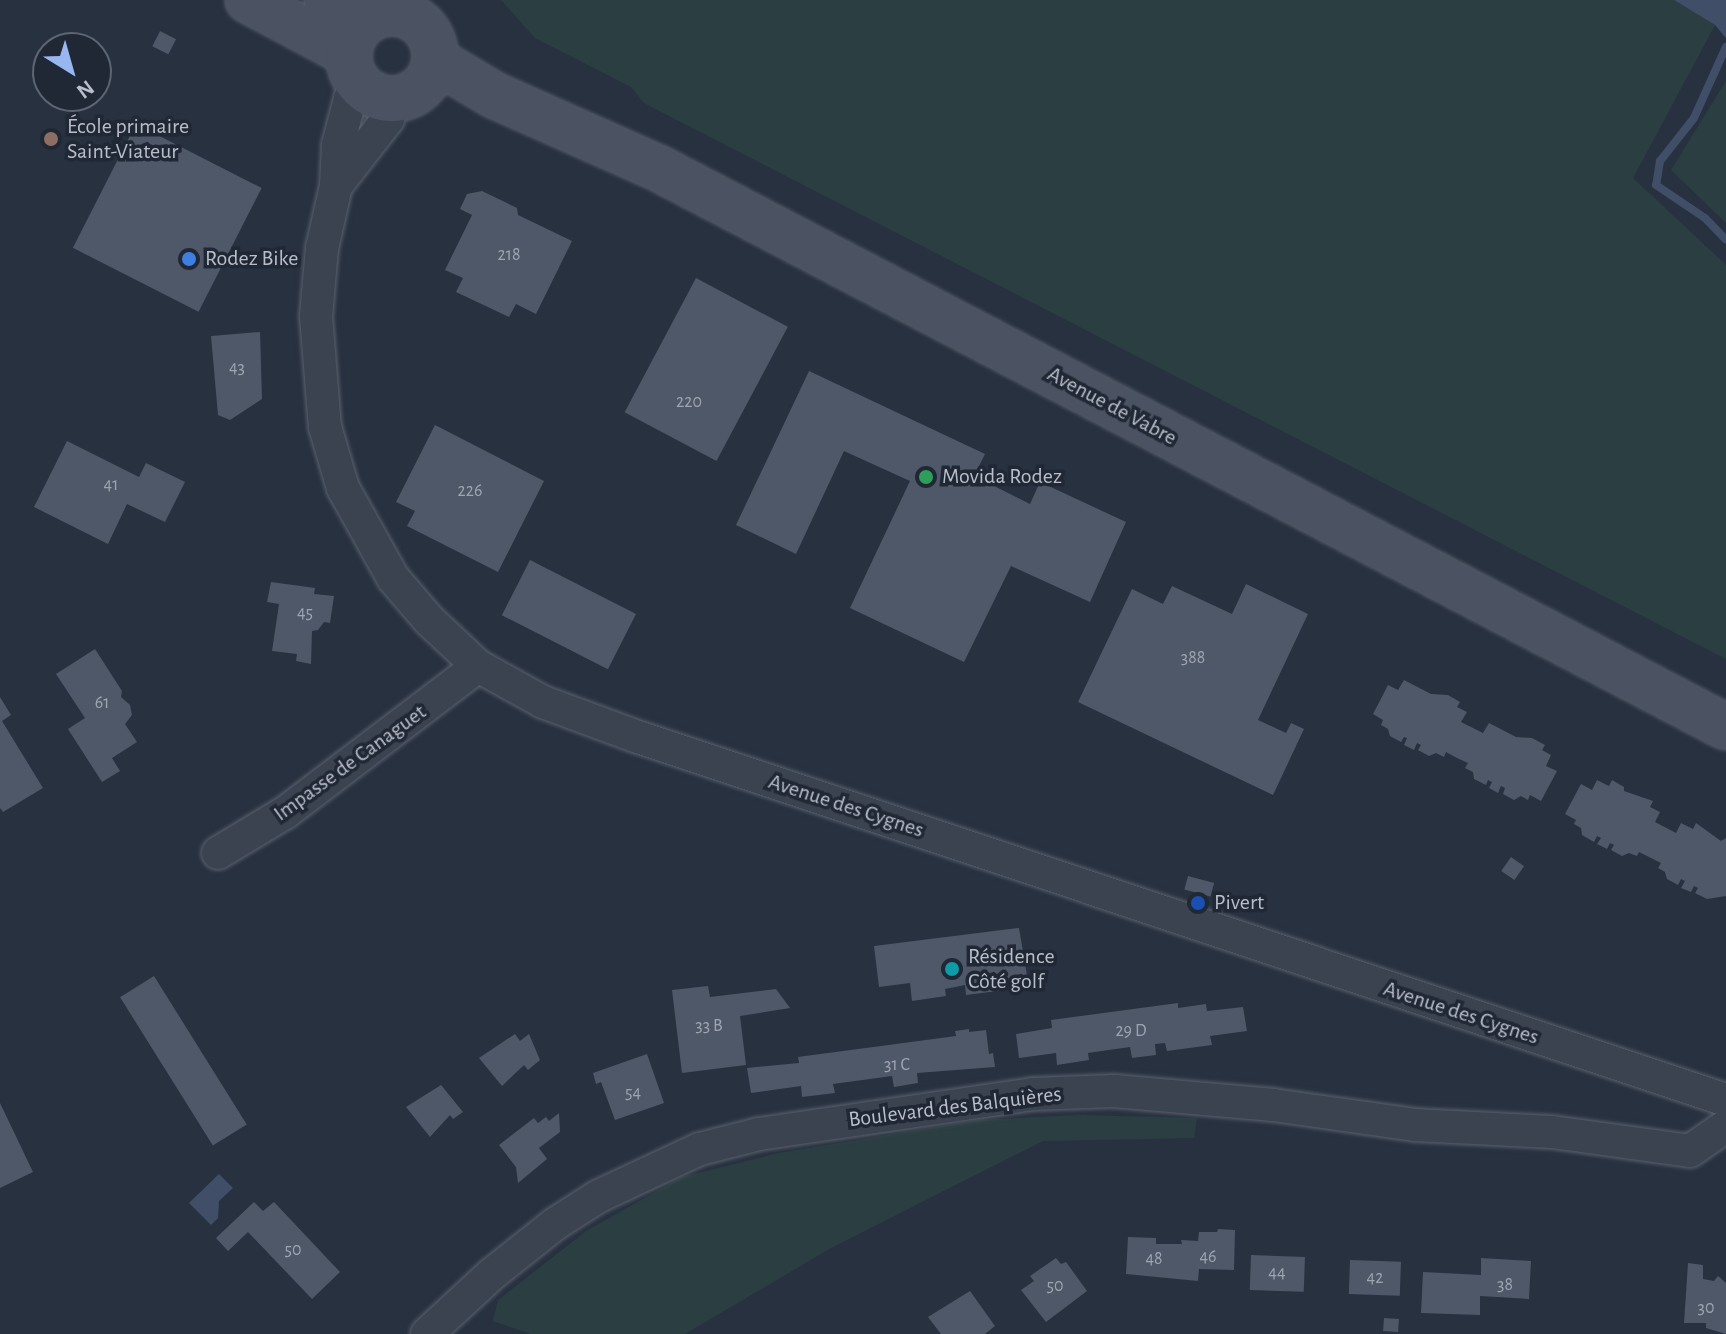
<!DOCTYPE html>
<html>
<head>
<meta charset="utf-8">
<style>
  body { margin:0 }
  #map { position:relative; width:1726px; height:1334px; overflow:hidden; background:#283140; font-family:"Alegreya Sans",sans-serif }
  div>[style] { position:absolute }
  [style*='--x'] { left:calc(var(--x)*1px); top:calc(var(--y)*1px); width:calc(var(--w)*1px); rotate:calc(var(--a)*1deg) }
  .green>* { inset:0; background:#2b3f42 }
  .water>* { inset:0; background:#404e67 }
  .stream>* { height:8px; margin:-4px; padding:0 4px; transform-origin:4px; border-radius:4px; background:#404e67 }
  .building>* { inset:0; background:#4f5868; transform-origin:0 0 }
  .roads { filter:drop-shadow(0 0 2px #5a616d) drop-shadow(0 0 2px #5a616d) }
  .minor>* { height:32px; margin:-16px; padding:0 16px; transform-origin:16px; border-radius:16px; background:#3c4350 }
  .secondary>* { height:44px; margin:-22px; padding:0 22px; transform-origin:22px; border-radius:22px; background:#4b5262 }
  .secondary>.ring { margin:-22px; padding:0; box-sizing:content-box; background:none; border:44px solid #4b5262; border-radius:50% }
  .dots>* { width:22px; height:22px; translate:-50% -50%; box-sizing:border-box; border:4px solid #212835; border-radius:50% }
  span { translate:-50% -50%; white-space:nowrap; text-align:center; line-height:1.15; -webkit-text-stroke:7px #212835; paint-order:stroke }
  .number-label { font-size:18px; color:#9ea5b2 }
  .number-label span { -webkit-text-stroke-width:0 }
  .poi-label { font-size:22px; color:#b9bfca }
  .left { translate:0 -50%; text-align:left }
  .street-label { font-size:22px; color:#b9bfca }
  .north { position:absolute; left:32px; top:32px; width:80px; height:80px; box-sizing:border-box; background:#212835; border:2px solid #5e6471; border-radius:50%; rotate:143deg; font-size:22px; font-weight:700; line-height:32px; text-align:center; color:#b9bfca }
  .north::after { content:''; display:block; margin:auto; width:28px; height:36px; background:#98b6f0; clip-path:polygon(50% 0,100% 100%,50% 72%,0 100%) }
</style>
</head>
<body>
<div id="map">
  <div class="green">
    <i style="clip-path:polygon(501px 0,1674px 0,1715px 25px,1633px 178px,1726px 265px,1726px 659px,644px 103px,631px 87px,535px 38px)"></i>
    <i style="clip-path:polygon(1726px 81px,1726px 223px,1671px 170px)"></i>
    <i style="clip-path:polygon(1079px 1115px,1197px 1118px,1194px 1138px,1043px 1141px,831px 1248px,685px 1334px,531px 1334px,493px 1321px,498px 1300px,586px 1231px,682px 1177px,779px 1153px,978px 1120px)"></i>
  </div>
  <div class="water">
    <i style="clip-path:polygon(1674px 0,1726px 0,1726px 38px,1715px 25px)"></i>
    <i style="clip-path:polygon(219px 1174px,233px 1188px,219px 1201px,218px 1218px,211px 1225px,189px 1203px)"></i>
  </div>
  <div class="stream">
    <i style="--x:1726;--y:47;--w:78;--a:114.3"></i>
    <i style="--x:1694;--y:118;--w:55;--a:128.3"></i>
    <i style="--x:1660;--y:161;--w:24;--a:99"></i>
    <i style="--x:1656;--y:185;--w:59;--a:34"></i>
    <i style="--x:1705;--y:218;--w:30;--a:46"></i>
  </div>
  <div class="building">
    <i style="left:160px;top:31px;width:18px;height:17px;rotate:27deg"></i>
    <i style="left:136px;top:124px;width:141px;height:139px;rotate:27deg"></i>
    <i style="clip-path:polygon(482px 191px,517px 208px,518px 215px,572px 241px,536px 314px,516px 304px,509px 317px,456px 292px,463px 278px,445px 270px,472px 215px,460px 209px,467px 194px)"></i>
    <i style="left:696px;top:278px;width:104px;height:152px;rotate:28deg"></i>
    <i style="clip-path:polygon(260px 332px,262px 399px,230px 420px,218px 415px,211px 336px)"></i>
    <i style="clip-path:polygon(809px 371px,985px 454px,974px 476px,1030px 504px,1040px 482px,1126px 522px,1090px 602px,1011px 566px,964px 662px,850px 608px,910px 481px,844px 451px,796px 554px,736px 525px)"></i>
    <i style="clip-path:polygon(435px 425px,544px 481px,498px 572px,407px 526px,415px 511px,396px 502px)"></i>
    <i style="clip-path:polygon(67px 441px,139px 477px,146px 463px,185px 482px,165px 522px,127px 504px,108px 544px,34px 507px)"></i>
    <i style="left:530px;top:560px;width:119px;height:62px;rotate:27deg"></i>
    <i style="clip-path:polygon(271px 582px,315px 588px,314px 594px,334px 596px,330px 623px,324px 622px,318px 630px,312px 631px,311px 664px,296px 661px,297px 654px,272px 651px,279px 604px,267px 602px)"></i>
    <i style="clip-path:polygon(1246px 584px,1308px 614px,1258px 720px,1286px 733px,1291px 723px,1304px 729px,1273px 795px,1078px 702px,1132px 589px,1163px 604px,1172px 586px,1232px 614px)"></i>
    <i style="clip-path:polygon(95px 649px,122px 691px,121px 697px,130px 705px,132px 715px,125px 724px,137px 742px,112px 758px,120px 771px,102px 782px,68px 729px,85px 718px,56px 674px)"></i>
    <i style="clip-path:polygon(1404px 680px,1431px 694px,1448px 695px,1460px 702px,1457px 707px,1467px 712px,1461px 722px,1483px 733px,1489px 723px,1516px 737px,1532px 738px,1545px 745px,1542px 750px,1551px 755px,1546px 766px,1557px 771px,1541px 801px,1530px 795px,1528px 800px,1521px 796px,1514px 800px,1503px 794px,1505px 788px,1501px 786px,1498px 793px,1489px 788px,1492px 782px,1488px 780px,1486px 785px,1474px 779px,1473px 772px,1465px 768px,1468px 763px,1457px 758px,1446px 752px,1444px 757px,1436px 753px,1429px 756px,1418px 750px,1421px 745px,1417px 743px,1414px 750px,1404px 745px,1407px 738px,1404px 737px,1401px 742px,1390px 736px,1388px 729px,1381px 725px,1383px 720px,1373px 714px,1388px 685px,1398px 690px)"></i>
    <i style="clip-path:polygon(0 697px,11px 715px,2px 721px,43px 788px,3px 812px,0 808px)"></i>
    <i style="clip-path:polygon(1597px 780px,1609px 786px,1612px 780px,1624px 787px,1624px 791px,1653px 801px,1650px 807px,1660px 812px,1655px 822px,1676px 833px,1681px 823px,1693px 829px,1696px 823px,1721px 841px,1726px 838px,1726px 896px,1707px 899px,1695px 893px,1698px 888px,1694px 886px,1691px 892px,1681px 888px,1685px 881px,1681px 879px,1678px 885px,1667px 879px,1665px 872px,1658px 868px,1661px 863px,1639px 852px,1637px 856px,1629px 853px,1622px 856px,1611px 850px,1614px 845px,1610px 843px,1607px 849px,1597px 844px,1601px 838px,1597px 836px,1594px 842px,1582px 835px,1581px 828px,1574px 824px,1576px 820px,1565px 814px,1581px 784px,1592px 790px)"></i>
    <i style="left:1511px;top:857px;width:16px;height:17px;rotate:35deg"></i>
    <i style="left:1188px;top:876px;width:27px;height:14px;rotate:15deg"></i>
    <i style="clip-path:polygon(1019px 928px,1029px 987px,966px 995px,965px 985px,945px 989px,946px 996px,912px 1001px,910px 983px,879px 987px,874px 946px)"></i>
    <i style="left:154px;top:976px;width:175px;height:40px;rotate:58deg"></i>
    <i style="clip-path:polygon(708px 986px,710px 997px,776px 989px,790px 1008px,740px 1016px,746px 1065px,682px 1073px,672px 990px)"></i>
    <i style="clip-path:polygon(1178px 1003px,1178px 1008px,1206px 1004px,1207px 1011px,1243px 1007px,1247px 1031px,1210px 1036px,1212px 1045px,1167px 1051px,1165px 1043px,1155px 1044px,1156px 1055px,1132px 1058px,1130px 1047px,1088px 1053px,1089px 1060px,1057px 1065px,1056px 1053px,1019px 1058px,1016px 1034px,1052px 1028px,1051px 1020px)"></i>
    <i style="clip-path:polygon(969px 1029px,969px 1032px,986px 1030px,989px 1054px,993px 1053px,995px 1067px,917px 1073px,918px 1083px,894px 1087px,892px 1076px,833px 1084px,835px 1093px,802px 1097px,801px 1086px,751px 1093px,747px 1068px,799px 1063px,798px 1057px,956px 1036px,955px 1031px)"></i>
    <i style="clip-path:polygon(515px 1034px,520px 1041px,529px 1034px,540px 1060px,528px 1070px,524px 1065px,502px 1086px,479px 1058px)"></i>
    <i style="clip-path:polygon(647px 1054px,664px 1103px,615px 1120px,601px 1082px,596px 1084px,593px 1073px)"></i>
    <i style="clip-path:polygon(441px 1085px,463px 1112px,453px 1119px,450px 1115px,430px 1137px,406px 1107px)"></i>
    <i style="clip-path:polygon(0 1103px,33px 1172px,0 1188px)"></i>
    <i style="clip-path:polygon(559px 1113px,560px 1132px,539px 1148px,547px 1159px,518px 1183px,516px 1167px,499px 1145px,534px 1118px,538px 1123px,546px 1117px,549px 1121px)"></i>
    <i style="clip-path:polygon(254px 1202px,263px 1211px,274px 1202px,340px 1272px,312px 1299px,248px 1232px,228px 1251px,216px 1238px)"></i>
    <i style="clip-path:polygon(1218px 1229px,1235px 1230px,1234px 1270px,1199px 1269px,1198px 1281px,1126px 1274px,1128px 1237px,1156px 1238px,1156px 1244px,1182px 1244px,1181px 1240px,1198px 1241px,1199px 1232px,1217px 1232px)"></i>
    <i style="left:1251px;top:1255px;width:54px;height:35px;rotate:2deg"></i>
    <i style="clip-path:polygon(1056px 1258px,1061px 1264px,1066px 1262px,1087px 1291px,1046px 1322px,1021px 1290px,1034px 1281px,1030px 1276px)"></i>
    <i style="clip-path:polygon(1481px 1258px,1531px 1261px,1529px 1299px,1480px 1296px,1480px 1315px,1421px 1313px,1423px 1272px,1481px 1275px)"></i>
    <i style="left:1350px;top:1260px;width:51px;height:34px;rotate:2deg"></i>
    <i style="clip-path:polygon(1688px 1263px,1703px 1265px,1703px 1279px,1714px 1281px,1718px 1276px,1726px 1283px,1726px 1334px,1706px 1328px,1706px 1323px,1684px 1323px)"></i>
    <i style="clip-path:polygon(970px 1291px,995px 1326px,985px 1334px,941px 1334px,928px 1317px)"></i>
    <i style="left:1384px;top:1318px;width:15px;height:13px;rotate:4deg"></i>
  </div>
  <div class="roads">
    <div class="minor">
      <i style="--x:360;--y:85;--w:17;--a:126"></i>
      <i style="--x:350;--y:99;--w:48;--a:104.6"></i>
      <i style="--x:338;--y:145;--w:41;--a:92.8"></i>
      <i style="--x:336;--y:186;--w:64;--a:102.7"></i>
      <i style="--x:322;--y:248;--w:68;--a:95"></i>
      <i style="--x:316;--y:316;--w:111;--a:85.4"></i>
      <i style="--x:325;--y:427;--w:64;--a:73.6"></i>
      <i style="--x:343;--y:488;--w:103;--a:60.9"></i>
      <i style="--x:393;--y:578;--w:55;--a:49.4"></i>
      <i style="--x:429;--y:620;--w:67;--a:43.2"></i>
      <i style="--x:478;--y:666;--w:74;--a:29"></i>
      <i style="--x:543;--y:702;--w:98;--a:20.3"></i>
      <i style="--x:635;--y:736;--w:1150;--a:18.45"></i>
      <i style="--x:336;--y:186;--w:85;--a:-52.2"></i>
      <i style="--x:388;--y:119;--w:21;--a:-73"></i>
      <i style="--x:218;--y:853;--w:79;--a:-31.1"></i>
      <i style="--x:286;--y:812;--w:241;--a:-37.2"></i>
      <i style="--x:427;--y:1334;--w:88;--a:-42.7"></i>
      <i style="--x:492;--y:1274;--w:80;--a:-38.4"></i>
      <i style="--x:555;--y:1224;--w:52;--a:-32.5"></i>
      <i style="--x:599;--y:1196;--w:111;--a:-25"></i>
      <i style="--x:700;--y:1149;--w:61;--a:-14.3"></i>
      <i style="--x:759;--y:1134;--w:277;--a:-8.3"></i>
      <i style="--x:1033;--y:1094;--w:81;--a:-2.1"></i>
      <i style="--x:1114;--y:1091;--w:160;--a:5"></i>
      <i style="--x:1273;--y:1105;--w:143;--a:8"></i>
      <i style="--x:1415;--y:1125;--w:137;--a:2.9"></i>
      <i style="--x:1552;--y:1132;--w:139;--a:7.8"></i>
      <i style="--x:1690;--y:1151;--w:44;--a:-34.8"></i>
    </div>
    <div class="secondary">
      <i style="--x:248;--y:0;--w:115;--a:28.1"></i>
      <i style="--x:327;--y:0;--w:43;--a:35.5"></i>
      <i class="ring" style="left:349px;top:13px;width:42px;height:42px"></i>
      <i style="--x:435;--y:60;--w:69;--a:30.7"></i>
      <i style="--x:494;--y:95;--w:182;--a:24"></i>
      <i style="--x:660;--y:169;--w:1203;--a:27.63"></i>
    </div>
  </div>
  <div class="dots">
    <i style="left:51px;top:139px;background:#8d6e63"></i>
    <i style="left:189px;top:259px;background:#3f7fe0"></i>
    <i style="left:926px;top:477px;background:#2e9e5b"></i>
    <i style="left:1198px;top:903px;background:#1a4fb4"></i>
    <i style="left:952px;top:969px;background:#0f9aa8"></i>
  </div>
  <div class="number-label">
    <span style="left:509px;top:255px">218</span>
    <span style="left:237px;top:368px">43</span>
    <span style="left:689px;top:402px">220</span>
    <span style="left:111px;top:485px">41</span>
    <span style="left:470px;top:491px">226</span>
    <span style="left:305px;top:613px">45</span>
    <span style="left:1193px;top:658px">388</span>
    <span style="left:102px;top:703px">61</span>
    <span style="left:709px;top:1026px">33 B</span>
    <span style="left:1131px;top:1031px">29 D</span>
    <span style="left:897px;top:1065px">31 C</span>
    <span style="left:633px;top:1093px">54</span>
    <span style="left:293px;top:1250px">50</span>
    <span style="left:1208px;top:1257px">46</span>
    <span style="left:1154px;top:1259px">48</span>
    <span style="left:1277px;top:1273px">44</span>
    <span style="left:1375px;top:1278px">42</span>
    <span style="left:1505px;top:1285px">38</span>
    <span style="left:1055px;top:1286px">50</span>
    <span style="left:1706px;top:1308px">30</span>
  </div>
  <div class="poi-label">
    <span class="left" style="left:67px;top:139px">École primaire<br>Saint-Viateur</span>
    <span class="left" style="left:205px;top:259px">Rodez Bike</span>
    <span class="left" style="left:942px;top:477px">Movida Rodez</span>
    <span class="left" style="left:1214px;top:903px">Pivert</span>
    <span class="left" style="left:968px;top:969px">Résidence<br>Côté golf</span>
  </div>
  <div class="street-label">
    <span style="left:1112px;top:406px;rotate:28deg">Avenue de Vabre</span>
    <span style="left:350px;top:763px;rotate:-36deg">Impasse de Canaguet</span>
    <span style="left:846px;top:806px;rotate:18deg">Avenue des Cygnes</span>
    <span style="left:1461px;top:1013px;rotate:18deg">Avenue des Cygnes</span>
    <span style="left:955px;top:1107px;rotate:-7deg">Boulevard des Balquières</span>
  </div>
  <div class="north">N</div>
</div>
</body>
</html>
